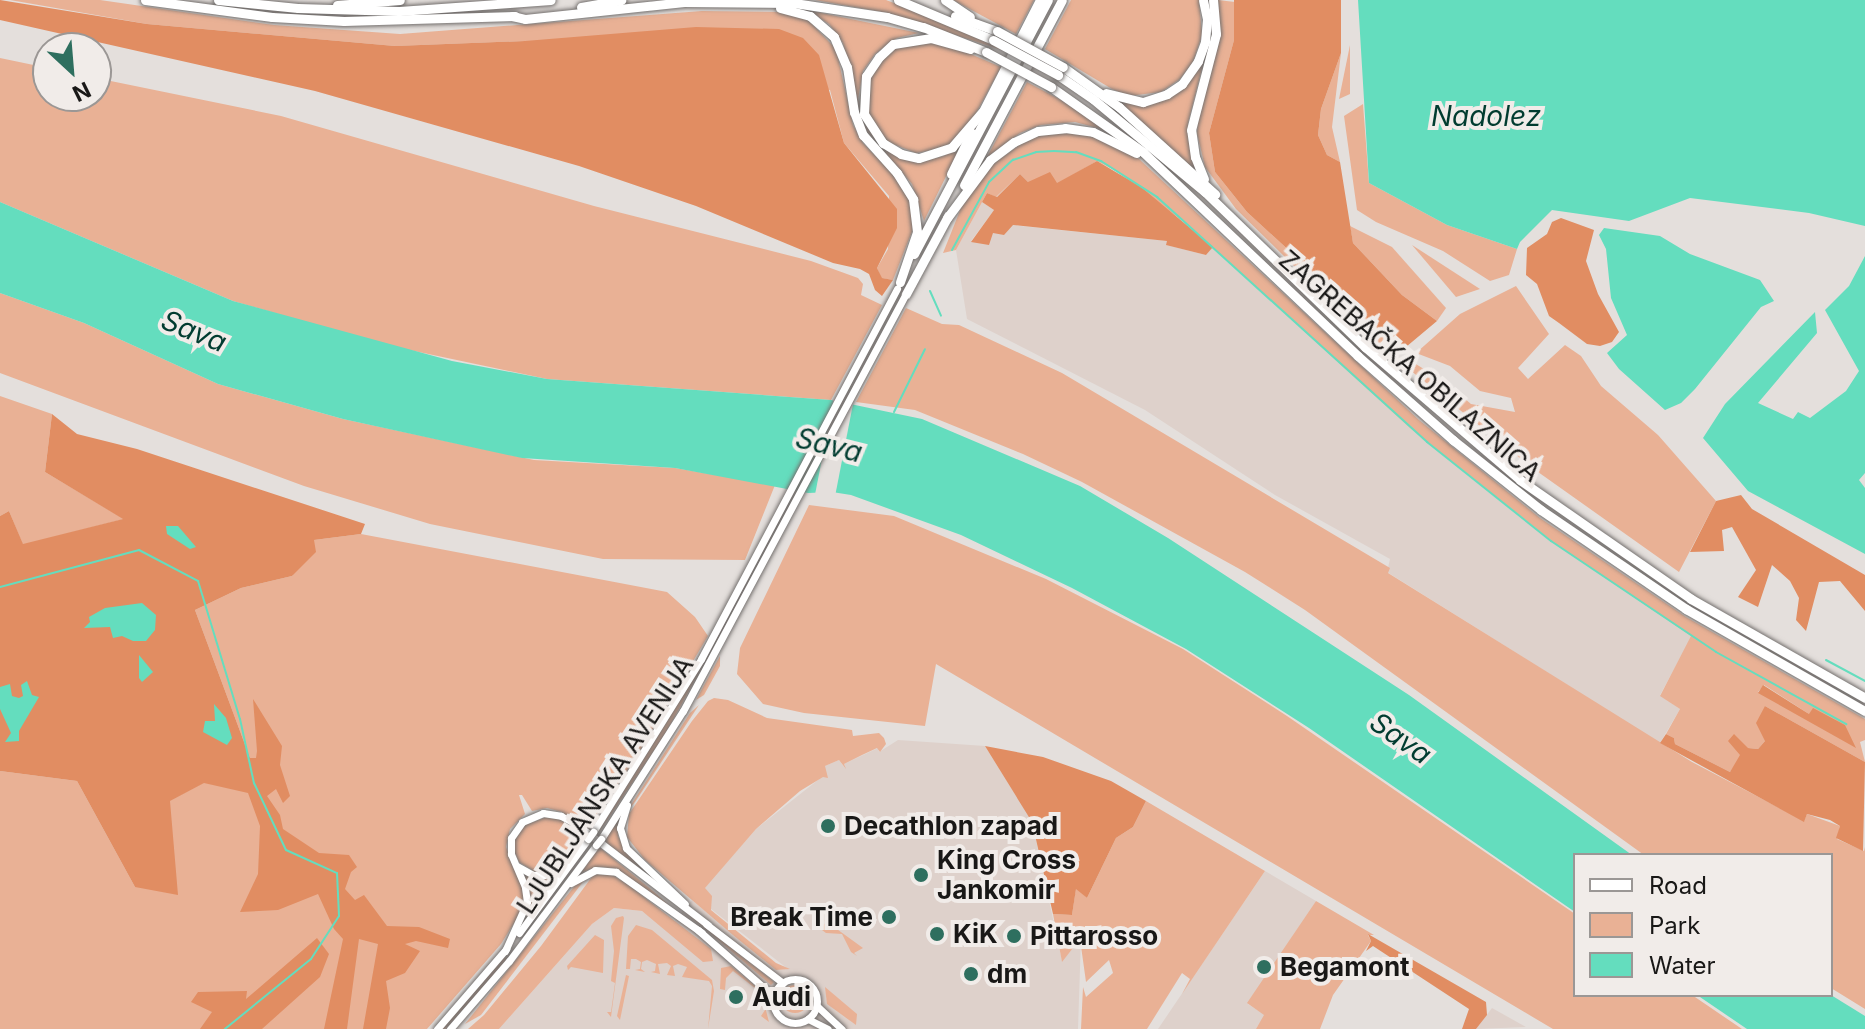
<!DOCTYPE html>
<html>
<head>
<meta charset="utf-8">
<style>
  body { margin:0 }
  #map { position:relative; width:1865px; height:1029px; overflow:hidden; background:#e4dfdc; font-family:Inter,sans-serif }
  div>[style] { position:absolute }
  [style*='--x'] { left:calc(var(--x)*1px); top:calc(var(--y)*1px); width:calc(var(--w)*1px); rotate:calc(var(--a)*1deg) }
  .built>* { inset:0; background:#ded1cb }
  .green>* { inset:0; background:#e9b195 }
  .round { border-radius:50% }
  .forest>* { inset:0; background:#e18d62 }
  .water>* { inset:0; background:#64ddbe }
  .pier>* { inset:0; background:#e4dfdc; transform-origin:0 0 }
  .stream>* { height:2px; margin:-1px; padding:0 1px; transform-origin:1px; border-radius:1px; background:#64ddbe }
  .roads { filter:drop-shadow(0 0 2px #74706e) drop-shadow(0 0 2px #74706e) }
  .secondary>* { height:7px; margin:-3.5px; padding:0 3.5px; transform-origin:3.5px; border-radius:3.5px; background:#fff }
  .secondary>.ring { margin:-3.5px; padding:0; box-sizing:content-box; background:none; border:7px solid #fff; border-radius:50% }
  .motorway>* { height:9px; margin:-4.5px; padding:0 4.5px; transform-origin:4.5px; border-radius:4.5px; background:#fff }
  .bridges { filter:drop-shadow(0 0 2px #74706e) drop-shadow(0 0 2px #74706e) }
  .secondary-bridge>* { height:7px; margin:-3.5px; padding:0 3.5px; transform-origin:3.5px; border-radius:3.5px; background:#fff }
  .motorway-bridge>* { height:9px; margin:-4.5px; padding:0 4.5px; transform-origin:4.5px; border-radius:4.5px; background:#fff }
  .dots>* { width:22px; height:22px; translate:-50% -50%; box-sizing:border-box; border:4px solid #f1ece9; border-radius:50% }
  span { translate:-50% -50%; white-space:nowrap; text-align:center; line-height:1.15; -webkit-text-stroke:8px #f1ece9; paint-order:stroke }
  .street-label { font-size:26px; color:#191817 }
  .poi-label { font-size:26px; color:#191817; font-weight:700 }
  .left { translate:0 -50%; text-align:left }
  .right { translate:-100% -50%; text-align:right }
  .water-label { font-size:28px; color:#013c30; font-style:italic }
  .legend { position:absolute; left:1573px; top:853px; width:260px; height:144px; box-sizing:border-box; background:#f1ece9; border:2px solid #9b9795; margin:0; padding:10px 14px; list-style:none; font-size:24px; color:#191817 }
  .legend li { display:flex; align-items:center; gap:16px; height:40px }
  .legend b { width:40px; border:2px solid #9b9795 }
  .north { position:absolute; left:32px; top:32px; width:80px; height:80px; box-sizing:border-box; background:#f1ece9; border:2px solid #9b9795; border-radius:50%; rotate:154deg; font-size:22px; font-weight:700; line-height:32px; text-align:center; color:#191817 }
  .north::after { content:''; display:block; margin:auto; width:28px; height:36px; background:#2e6f5f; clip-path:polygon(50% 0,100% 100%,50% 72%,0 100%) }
</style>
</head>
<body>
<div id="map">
  <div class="built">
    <i style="clip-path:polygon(982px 202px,994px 210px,971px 241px,1012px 225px,1167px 241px,1167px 245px,1206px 255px,1213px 247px,1410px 428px,1557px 545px,1692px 636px,1660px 695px,1680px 709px,1660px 743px,1387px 572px,1390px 559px,1275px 495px,1145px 410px,967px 319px,956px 250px)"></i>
    <i style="clip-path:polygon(898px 740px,985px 746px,1032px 821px,1062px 961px,1081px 938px,1078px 1029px,499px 1029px,592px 924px,614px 908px,642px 911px,667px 930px,692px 900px,776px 970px,788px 969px,711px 909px,704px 888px,756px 829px,823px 776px,825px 766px,839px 760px,845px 768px,844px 764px,878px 748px,879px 752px)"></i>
    <i style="clip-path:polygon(1265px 871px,1316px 901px,1248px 1004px,1265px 1015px,1256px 1029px,1158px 1029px)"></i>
    <i style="clip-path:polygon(1492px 1008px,1526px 1027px,1476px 1029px)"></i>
  </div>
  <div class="green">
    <i style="clip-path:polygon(10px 0,100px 0,274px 25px,400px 34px,702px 11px,784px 12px,808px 20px,836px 49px,853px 125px,863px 143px,900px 182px,912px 207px,915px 224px,893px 280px,881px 278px,877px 268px,888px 249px,889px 196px,844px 143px,830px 90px,525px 41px,395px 46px,147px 24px)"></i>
    <i style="clip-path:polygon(815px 0,886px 0,962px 29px,1008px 52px,888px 13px)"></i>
    <i style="clip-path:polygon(953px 0,1034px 0,1016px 34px)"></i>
    <i style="clip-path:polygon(1071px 0,1199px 0,1202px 35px,1193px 62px,1180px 79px,1161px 92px,1129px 96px,1112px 89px,1045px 49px)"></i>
    <i style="clip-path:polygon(1209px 0,1212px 26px,1210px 37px,1188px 123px,1188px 138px,1197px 172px,1116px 100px,1141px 105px,1162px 101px,1191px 79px,1199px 67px)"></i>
    <i style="clip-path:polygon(1218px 0,1235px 2px,1234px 40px,1209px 133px,1215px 172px,1247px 212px,1400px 352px,1390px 360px,1236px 209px,1205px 167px,1197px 133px,1199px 112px,1220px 39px)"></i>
    <i style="clip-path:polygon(807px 10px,919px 33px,897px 38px,875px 54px,863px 71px,858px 99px,864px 122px,878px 143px,923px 161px,944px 156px,964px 140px,924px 221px,912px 184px,865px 129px,843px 43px,829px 24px)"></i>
    <i style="clip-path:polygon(926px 41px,966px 52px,1001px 67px,974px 117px,948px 147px,916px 153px,888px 142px,870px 119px,866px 106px,871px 73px,889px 52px,899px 46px)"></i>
    <i style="clip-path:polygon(1350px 45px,1350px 94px,1339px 99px)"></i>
    <i style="clip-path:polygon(1341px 53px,1332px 127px,1340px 162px,1327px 155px,1318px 135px,1321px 109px)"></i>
    <i style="clip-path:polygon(0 58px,48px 68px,48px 96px,96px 96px,96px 78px,281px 116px,594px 206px,811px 261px,858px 278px,863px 284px,861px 295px,882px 305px,831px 400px,547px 379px,381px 344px,233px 301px,0 202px)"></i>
    <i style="clip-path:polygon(1027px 82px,1061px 100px,1105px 130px,1075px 122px,1041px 125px,1020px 133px,987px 157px)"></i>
    <i style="clip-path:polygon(1363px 104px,1369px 183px,1447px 225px,1517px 249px,1509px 275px,1490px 281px,1443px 251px,1376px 222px,1357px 210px,1344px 116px)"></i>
    <i style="clip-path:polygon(evenodd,1053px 131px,1092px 134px,1139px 159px,1419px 420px,1540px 518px,1686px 617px,1865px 719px,1865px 740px,1860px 742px,1865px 762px,1765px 706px,1765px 741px,1758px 749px,1748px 748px,1730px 772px,1675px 744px,1674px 738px,1666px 734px,1680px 709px,1660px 696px,1691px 636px,1557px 545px,1410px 428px,1188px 225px,1116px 171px,1097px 161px,1057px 184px,1028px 182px,1020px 174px,996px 197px,987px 193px,956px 250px,943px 253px,963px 203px,986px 169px,1028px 139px,1053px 131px,1764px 685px,1809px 714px,1846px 730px,1758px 692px,1764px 685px)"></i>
    <i style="clip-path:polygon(1350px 226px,1392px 247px,1446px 308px,1437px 321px,1402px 295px,1353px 243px)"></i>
    <i style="clip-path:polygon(1412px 245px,1480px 289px,1456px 297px)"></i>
    <i style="clip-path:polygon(1516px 286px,1549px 334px,1518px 368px,1528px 379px,1565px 345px,1581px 356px,1601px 386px,1658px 435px,1716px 501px,1679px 572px,1531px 467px,1400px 362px,1406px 358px,1445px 382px,1471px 404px,1515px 412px,1511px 398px,1480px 391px,1450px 366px,1416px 353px,1460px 314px)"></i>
    <i style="clip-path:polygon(0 293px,84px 323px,218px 384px,343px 419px,534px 460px,675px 468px,775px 485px,745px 560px,603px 559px,430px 524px,304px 486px,0 373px)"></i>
    <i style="clip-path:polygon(906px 308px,942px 324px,959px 325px,1062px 373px,1390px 568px,1388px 573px,1692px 762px,1804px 821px,1807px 814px,1840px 826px,1837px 839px,1864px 851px,1865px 847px,1865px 1009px,1831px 988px,1831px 855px,1644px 855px,1305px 610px,1245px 572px,1082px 482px,1023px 454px,915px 410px,856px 402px)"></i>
    <i style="clip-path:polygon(0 396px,52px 414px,45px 472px,124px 519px,23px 545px,9px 511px,0 516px)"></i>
    <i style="clip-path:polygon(809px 505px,894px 516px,1046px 579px,1183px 649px,1287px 716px,1575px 914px,1575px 995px,1692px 995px,1742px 1029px,1553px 1029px,936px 664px,925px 726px,804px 713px,763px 704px,737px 674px,740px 648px)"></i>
    <i style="clip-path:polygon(361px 534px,667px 592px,695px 617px,708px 636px,632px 764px,587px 828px,562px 812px,547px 808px,532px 811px,522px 795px,519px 795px,525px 814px,510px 829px,506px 847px,523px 889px,523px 909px,501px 944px,427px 1029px,0 1029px,0 771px,77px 781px,135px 887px,169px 801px,250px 758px,195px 610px,241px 588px,292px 576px,314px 540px)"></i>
    <i style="clip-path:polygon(728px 620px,665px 734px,591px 844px,684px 694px,724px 621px)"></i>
    <i style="clip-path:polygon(720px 656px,720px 666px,704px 695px,696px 700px)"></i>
    <i style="clip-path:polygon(714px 698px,728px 700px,767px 718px,852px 730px,853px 736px,879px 733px,884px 738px,886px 744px,880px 752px,877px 748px,862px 755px,844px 764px,846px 769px,839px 760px,825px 766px,828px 778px,823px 777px,800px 791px,756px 829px,705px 888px,712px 896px,711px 910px,776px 963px,790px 969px,776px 970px,733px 935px,645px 860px,627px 837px,629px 814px,692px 721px,708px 701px)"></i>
    <i style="clip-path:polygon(699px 705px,635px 802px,627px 811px,690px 713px)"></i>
    <i style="clip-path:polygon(1146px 801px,1265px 871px,1182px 994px,1190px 979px,1182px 973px,1147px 1029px,1081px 1029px,1083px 987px,1086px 997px,1113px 973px,1109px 960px,1086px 982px,1080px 939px,1062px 962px,1053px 914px,1072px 915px,1076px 888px,1087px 898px,1116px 838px,1133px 827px)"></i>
    <i style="clip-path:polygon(547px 817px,559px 819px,582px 834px,560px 864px,543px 872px,535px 872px,519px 862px,514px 850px,515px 840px,525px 825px)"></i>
    <i style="clip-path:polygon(619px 818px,618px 836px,626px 852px,677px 898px,604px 841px)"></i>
    <i style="clip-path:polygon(599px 847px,653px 891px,670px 906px,612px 868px,595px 867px,581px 873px)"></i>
    <i style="clip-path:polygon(522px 874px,538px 879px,558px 874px,528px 914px,531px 896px)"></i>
    <i style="clip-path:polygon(589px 874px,481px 1015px,465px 1024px,577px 883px)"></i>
    <i style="clip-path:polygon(594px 874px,612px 875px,627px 884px,711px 949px,713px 961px,703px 962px,642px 911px,614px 908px,592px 924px,499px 1029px,468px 1029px,484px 1015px,541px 946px)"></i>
    <i style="clip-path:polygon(1316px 901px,1374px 935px,1368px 935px,1371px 941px,1333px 995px,1320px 1029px,1256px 1029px,1264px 1015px,1247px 1003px)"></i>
    <i style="clip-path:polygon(684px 911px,686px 912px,774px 982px,771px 985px)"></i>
    <i style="clip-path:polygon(623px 916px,624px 918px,611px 1017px,607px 1012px,611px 1012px,615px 983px,611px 981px,614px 951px,611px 926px,616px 918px)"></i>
    <i style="clip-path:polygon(823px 919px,863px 948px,854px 953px,857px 956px,851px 952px,842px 934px,826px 933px,818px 927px,821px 928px,826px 922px)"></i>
    <i style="clip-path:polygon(636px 925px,652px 930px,712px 980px,714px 991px,708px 1029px,712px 986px,709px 981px,682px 977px,687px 967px,678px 964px,673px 966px,675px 976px,667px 975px,671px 966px,667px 963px,658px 964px,660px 974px,651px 972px,655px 971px,656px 964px,647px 960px,642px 962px,641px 969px,645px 972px,635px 970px,640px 969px,641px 962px,636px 959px,631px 959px,630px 969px,626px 969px,628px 936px)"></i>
    <i style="clip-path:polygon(595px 935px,604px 940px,603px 973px,571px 967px,568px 970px,567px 966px)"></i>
    <i style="clip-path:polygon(504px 957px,507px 959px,473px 998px,445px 1029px,441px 1029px)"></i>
    <i style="clip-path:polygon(731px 966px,761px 991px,769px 1022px,761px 1016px,765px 1010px,757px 995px,760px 992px,733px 971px,726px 978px,725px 990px,720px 989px,721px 968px)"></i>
    <i style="clip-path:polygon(626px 975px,629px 976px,620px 1020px,617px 1016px)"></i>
    <i class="round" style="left:781px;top:985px;width:28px;height:28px"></i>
    <i style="clip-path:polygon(825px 987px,857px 1014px,856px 1025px,827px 1004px)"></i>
  </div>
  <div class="forest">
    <i style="clip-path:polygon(0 0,147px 24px,395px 46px,525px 41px,696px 27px,779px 29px,803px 38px,819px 55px,844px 143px,897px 209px,897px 228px,877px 268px,882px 278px,893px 280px,882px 296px,875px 290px,869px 274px,860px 269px,833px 263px,696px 206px,579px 166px,315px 91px,0 20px)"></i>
    <i style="clip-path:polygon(1234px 0,1341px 0,1341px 53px,1321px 109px,1318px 135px,1327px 155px,1340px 162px,1353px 243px,1402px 295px,1437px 321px,1400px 352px,1247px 212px,1215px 172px,1209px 133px,1234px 40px)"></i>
    <i style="clip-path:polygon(1097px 161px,1141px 187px,1213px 247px,1206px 255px,1166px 245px,1167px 241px,1013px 225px,1004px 235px,993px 233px,989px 245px,971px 242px,994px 210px,982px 202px,987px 193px,997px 197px,1020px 174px,1028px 182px,1050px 172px,1057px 183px)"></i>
    <i style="clip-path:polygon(1561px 218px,1594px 230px,1586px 261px,1598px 294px,1619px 332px,1612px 342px,1600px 346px,1587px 344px,1559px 323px,1549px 316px,1537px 284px,1526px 275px,1527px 248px,1547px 234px,1552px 222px)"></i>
    <i style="clip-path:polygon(52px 414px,77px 434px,137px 449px,365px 524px,361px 534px,314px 540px,316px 552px,292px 576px,241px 588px,195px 610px,250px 758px,256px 758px,257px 751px,253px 699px,282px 746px,280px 765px,290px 796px,283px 803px,276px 789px,267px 796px,280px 815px,283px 829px,319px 853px,349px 855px,357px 867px,351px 872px,345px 889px,355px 900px,364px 895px,387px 926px,419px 927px,450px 939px,448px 948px,416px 941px,405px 944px,420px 951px,405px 973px,386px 981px,390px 1008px,386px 1029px,363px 1029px,378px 944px,359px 939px,347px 1029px,324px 1029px,343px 939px,334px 929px,318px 894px,278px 910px,240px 912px,258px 874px,260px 826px,248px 793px,204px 783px,170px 801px,178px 895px,135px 887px,77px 781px,0 771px,0 516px,9px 511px,23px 544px,123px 519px,45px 472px)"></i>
    <i style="clip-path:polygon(1741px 495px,1752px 509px,1865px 575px,1865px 611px,1840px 581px,1819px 582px,1806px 631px,1796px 620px,1799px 598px,1790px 581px,1772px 565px,1758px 607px,1738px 597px,1756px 570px,1732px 527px,1722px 530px,1724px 551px,1690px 552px,1716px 501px)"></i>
    <i style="clip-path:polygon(1763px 685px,1809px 714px,1813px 708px,1845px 725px,1856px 748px,1758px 693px)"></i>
    <i style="clip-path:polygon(1765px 706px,1865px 762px,1863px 851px,1836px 838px,1840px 826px,1830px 820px,1807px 814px,1804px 822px,1660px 743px,1666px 734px,1674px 738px,1675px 744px,1730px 772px,1740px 755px,1728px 741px,1734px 734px,1748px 748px,1758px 749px,1765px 741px,1756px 723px)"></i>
    <i style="clip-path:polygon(985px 746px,1043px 757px,1111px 781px,1146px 801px,1133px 827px,1116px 838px,1087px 898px,1076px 889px,1072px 915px,1053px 914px,1032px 822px)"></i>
    <i style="clip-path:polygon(1368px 934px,1486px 1002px,1487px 1015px,1476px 1029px,1462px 1029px,1469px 1009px,1373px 946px,1366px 951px,1371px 941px)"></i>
    <i style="clip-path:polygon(317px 938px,329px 954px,320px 977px,262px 1029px,200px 1029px,212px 1012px,191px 1002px,198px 992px,247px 991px,246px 999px)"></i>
  </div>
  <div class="water">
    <i style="clip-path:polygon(1358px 0,1865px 0,1865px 226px,1809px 213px,1690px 198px,1629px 221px,1552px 210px,1520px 242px,1517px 249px,1447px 225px,1369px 183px)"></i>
    <i style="clip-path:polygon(0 202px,233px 301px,452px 361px,547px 379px,831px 400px,922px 419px,1080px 486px,1168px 538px,1409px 695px,1632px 855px,1575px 855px,1575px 912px,1309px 728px,1186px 649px,1072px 588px,961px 535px,851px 495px,832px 492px,808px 493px,675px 468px,522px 458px,343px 419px,218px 384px,84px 323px,0 293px)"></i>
    <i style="clip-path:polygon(1604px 228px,1660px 236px,1690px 254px,1760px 280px,1774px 301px,1761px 307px,1695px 389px,1681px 403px,1665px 410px,1619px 369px,1607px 353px,1627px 335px,1611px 298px,1606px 249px,1599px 235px)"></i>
    <i style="clip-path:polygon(1865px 256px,1865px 473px,1859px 480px,1865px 488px,1865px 554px,1748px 491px,1703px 438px,1725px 404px,1815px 312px,1817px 333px,1758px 403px,1793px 419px,1798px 412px,1810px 418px,1846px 391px,1859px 371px,1825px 310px,1849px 286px)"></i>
    <i style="clip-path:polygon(166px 526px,178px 526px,196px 547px,190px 549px,167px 534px)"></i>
    <i style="clip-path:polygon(142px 603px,156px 615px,155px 630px,146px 641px,133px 641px,122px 636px,113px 638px,110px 627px,84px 628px,90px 622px,89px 617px,105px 608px)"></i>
    <i style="clip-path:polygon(139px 655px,153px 672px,142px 682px,139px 678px)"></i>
    <i style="clip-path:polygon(27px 681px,32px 695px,39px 697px,19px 731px,19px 741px,5px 742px,11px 733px,0 709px,0 687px,10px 684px,12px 696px,19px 698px,23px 696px,21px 685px)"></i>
    <i style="clip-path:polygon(214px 704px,226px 718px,232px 738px,227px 745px,203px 732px,205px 721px,215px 721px)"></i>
    <i style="clip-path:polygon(1697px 995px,1831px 995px,1865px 1016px,1865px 1029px,1747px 1029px)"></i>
  </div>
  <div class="pier">
    <i style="left:834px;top:397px;width:20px;height:107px;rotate:11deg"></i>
  </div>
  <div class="stream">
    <i style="--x:952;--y:250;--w:77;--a:-61.4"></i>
    <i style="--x:989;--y:182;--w:33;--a:-43"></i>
    <i style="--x:1013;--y:160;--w:24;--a:-19"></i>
    <i style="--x:1036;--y:152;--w:18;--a:-3"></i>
    <i style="--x:1054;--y:151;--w:22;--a:3"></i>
    <i style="--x:1076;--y:152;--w:27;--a:20"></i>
    <i style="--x:1101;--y:161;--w:67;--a:32.7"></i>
    <i style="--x:1157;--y:197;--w:365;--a:42.2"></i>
    <i style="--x:1427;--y:442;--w:159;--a:38.6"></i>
    <i style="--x:1551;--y:541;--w:199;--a:33.9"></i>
    <i style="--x:1716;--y:652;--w:149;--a:29"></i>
    <i style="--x:930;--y:291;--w:27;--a:66"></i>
    <i style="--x:894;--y:412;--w:70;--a:-63.8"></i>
    <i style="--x:0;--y:587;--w:144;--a:-14.9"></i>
    <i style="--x:139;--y:550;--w:67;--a:27.7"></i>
    <i style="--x:198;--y:581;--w:144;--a:73.1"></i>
    <i style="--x:240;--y:719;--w:66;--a:77.7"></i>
    <i style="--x:254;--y:783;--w:74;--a:64.5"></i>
    <i style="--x:286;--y:850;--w:56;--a:24.3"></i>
    <i style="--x:337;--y:873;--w:43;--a:87.3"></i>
    <i style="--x:339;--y:916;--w:51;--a:123.1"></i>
    <i style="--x:311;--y:959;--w:111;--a:140.9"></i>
    <i style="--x:1826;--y:660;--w:44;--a:28.3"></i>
  </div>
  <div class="roads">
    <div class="secondary">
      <i style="--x:627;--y:805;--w:24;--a:107"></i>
      <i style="--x:620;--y:828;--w:21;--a:73"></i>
      <i style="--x:626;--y:848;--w:81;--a:43.5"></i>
      <i style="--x:593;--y:832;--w:204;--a:-58"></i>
      <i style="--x:701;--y:659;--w:419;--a:-62.1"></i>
      <i style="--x:601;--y:839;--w:152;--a:-57.4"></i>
      <i style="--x:683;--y:711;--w:473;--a:-61.9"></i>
      <i style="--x:517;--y:866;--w:18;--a:29"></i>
      <i style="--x:533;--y:875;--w:11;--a:0"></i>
      <i style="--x:544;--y:875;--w:31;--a:-31"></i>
      <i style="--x:571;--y:883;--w:27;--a:-28"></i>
      <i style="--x:595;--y:870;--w:21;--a:5"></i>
      <i style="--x:616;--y:872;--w:105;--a:35.3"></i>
      <i style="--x:706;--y:924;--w:97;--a:37.5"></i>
      <i style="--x:698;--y:930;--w:100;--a:41.3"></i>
      <i style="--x:519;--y:933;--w:117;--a:-53.7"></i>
      <i style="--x:505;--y:951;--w:54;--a:-65.8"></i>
      <i style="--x:527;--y:902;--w:15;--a:-98"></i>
      <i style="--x:525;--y:887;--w:36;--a:-113"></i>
      <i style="--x:511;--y:854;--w:16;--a:-90"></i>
      <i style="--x:511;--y:838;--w:19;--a:-55"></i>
      <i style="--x:522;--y:822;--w:23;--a:-23"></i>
      <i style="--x:543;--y:813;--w:18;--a:9"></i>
      <i style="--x:561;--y:816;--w:17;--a:28"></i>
      <i style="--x:576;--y:824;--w:166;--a:37.4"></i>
      <i class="ring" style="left:773px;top:979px;width:37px;height:37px"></i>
      <i style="--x:817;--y:1006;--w:34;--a:43"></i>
      <i style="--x:808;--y:1019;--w:22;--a:27"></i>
      <i style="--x:437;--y:1029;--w:106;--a:-49.2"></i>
      <i style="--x:450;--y:1029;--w:90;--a:-49.1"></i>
      <i style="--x:509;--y:961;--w:145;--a:-53.1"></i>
    </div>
    <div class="motorway">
      <i style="--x:145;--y:0;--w:128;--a:7.6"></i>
      <i style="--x:272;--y:17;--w:72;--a:3.2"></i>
      <i style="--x:344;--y:21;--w:171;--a:-1.7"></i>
      <i style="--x:218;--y:0;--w:80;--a:5.7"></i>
      <i style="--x:298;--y:8;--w:101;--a:1.7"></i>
      <i style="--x:399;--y:11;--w:152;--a:-4.1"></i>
      <i style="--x:898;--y:0;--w:103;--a:22.8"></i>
      <i style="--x:945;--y:0;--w:30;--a:34"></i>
      <i style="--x:337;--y:5;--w:63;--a:-4.5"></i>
      <i style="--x:581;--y:7;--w:41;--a:-9.9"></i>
      <i style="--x:780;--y:8;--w:31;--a:15"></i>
      <i style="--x:810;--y:16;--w:32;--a:41"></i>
      <i style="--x:834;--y:37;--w:33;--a:67"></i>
      <i style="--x:847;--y:67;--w:46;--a:81.2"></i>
      <i style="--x:854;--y:112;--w:25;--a:69"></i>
      <i style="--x:863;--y:135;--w:51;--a:48.2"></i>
      <i style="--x:897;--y:173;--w:31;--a:58"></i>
      <i style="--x:913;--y:199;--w:33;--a:83"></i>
      <i style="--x:917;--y:232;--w:53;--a:108.8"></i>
      <i style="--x:512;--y:16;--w:13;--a:13"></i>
      <i style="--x:525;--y:19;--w:160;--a:-6.1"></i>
      <i style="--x:684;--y:2;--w:110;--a:0.5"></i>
      <i style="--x:794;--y:3;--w:94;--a:8.6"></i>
      <i style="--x:887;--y:17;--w:37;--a:16"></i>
      <i style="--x:923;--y:27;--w:68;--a:21.6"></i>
      <i style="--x:955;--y:16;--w:45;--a:19.7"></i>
      <i style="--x:970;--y:49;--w:41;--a:-164.2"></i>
      <i style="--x:931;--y:38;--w:38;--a:171"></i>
      <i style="--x:893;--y:44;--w:19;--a:137"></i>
      <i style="--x:879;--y:57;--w:23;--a:124"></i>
      <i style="--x:866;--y:76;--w:38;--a:93"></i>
      <i style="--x:864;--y:114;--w:35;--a:57"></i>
      <i style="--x:883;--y:143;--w:21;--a:31"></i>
      <i style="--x:901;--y:154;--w:18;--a:13"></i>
      <i style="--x:919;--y:158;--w:35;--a:-18"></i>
      <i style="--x:952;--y:147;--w:46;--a:-49.4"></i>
      <i style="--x:1063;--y:67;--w:69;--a:35.5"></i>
      <i style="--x:1119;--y:107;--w:130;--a:42.2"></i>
      <i style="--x:1058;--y:75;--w:42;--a:34.4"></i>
      <i style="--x:1093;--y:99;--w:146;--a:39.7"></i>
      <i style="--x:1205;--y:192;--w:223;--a:44.1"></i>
      <i style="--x:1365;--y:347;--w:204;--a:40.6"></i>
      <i style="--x:1520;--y:480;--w:208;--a:34.8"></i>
      <i style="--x:1691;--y:599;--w:200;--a:29.6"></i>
      <i style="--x:1051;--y:87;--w:113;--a:35.2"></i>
      <i style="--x:1143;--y:152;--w:296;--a:43.5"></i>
      <i style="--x:1358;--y:356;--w:127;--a:41.5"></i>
      <i style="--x:1453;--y:440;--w:112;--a:38.5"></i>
      <i style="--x:1541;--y:510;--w:176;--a:34.3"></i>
      <i style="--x:1686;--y:609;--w:206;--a:29.7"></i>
      <i style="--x:1106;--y:93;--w:38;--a:14"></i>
      <i style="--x:1143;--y:102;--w:25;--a:-18"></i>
      <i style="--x:1167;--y:94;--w:18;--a:-34"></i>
      <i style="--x:1182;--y:84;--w:28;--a:-55"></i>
      <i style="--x:1198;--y:61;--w:20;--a:-70"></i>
      <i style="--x:1205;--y:42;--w:23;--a:-85"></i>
      <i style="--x:1207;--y:19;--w:19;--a:-102"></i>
      <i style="--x:980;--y:117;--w:131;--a:-62.9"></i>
      <i style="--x:951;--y:174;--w:46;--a:-64"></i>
      <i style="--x:1204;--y:179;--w:24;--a:-112"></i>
      <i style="--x:1195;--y:157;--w:27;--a:-98"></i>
      <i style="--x:1191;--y:130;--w:99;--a:-75.4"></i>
      <i style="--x:1216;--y:34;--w:34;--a:-95"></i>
      <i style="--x:964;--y:185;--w:209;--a:-62.1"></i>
      <i style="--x:947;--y:218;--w:72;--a:-53.4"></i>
      <i style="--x:990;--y:160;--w:30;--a:-37"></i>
      <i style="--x:1014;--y:142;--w:26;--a:-25"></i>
      <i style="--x:1038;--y:131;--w:27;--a:-6"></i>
      <i style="--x:1065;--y:128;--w:28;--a:8"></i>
      <i style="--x:1093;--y:132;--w:48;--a:26"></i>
      <i style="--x:914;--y:254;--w:287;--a:-62.2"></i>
      <i style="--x:906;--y:294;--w:89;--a:-61.7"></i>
    </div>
  </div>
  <div class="bridges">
    <div class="secondary-bridge">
      <i style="--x:588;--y:839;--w:9;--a:-54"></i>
      <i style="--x:596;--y:845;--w:8;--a:-50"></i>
    </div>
    <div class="motorway-bridge">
      <i style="--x:997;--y:31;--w:75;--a:28.6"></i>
      <i style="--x:993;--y:40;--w:74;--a:28.3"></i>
      <i style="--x:986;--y:52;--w:74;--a:28.3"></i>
    </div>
  </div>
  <div class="dots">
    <i style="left:828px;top:826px;background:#2e6f5f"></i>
    <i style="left:921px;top:875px;background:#2e6f5f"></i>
    <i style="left:889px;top:917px;background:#2e6f5f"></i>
    <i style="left:937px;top:934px;background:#2e6f5f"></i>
    <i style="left:1014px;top:936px;background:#2e6f5f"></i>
    <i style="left:1264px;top:967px;background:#2e6f5f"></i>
    <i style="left:971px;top:974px;background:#2e6f5f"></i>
    <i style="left:736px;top:997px;background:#2e6f5f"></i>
  </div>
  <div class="street-label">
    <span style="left:1410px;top:366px;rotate:41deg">ZAGREBAČKA OBILAZNICA</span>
    <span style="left:605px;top:785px;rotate:-57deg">LJUBLJANSKA AVENIJA</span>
  </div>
  <div class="poi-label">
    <span class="left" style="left:844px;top:826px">Decathlon zapad</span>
    <span class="left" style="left:937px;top:875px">King Cross<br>Jankomir</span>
    <span class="right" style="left:873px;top:917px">Break Time</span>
    <span class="left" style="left:953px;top:934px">KiK</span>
    <span class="left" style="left:1030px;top:936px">Pittarosso</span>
    <span class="left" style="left:1280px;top:967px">Begamont</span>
    <span class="left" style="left:987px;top:974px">dm</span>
    <span class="left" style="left:752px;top:997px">Audi</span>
  </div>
  <div class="water-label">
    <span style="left:1486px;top:116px">Nadolez</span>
    <span style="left:194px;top:331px;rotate:22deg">Sava</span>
    <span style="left:829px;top:445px;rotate:14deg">Sava</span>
    <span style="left:1401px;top:738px;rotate:35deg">Sava</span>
  </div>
  <ul class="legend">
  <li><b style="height:10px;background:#fff"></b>Road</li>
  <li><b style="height:22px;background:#e9b195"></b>Park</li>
  <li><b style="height:22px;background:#64ddbe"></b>Water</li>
  </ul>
  <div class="north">N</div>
</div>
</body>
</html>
